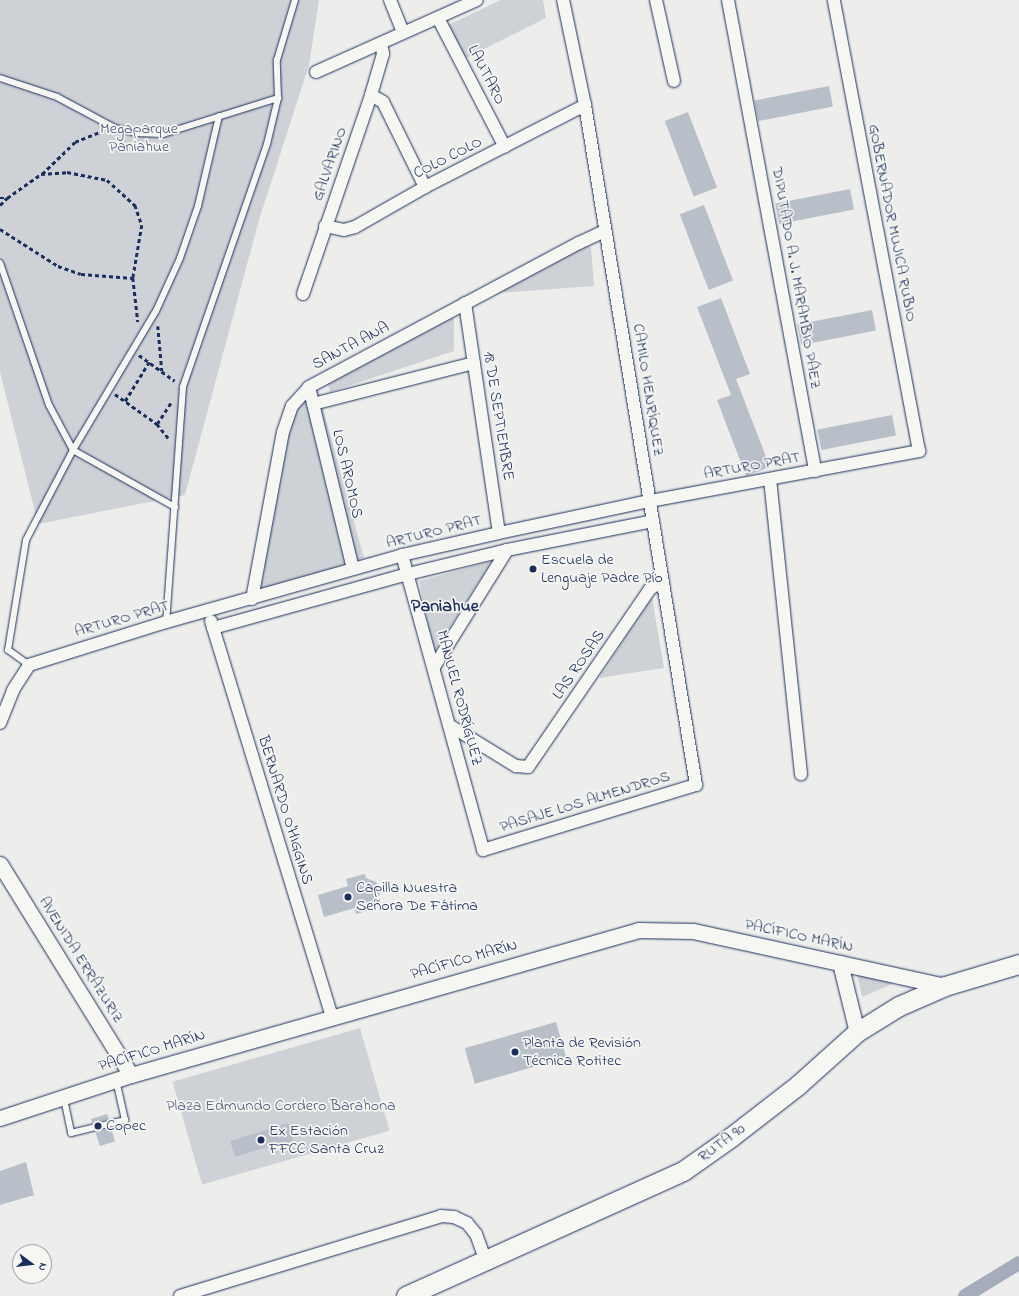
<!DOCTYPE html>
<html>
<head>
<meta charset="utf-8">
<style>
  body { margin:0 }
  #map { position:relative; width:1019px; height:1296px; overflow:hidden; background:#edeeec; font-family:"Indie Flower",sans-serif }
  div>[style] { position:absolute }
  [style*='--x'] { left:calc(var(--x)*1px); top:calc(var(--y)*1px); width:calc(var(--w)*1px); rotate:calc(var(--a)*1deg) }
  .green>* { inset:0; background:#ced2d7; transform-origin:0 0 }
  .canal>* { height:14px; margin:-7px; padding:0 7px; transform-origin:7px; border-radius:7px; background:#a5acbc }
  .building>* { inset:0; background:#b9bfc8; transform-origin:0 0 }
  .path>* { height:2.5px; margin-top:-1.25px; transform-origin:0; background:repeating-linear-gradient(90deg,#1b2f5e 0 4px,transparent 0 7px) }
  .roads { filter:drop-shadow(0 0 1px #1b2f5e) drop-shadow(0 0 1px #1b2f5e) }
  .service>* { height:6px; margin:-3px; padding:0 3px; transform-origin:3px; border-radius:3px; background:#f6f6f2 }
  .minor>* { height:12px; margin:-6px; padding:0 6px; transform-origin:6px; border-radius:6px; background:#f6f6f2 }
  .tertiary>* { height:15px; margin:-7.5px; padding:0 7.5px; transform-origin:7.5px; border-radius:7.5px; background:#f6f6f2 }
  .primary>* { height:19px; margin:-9.5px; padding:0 9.5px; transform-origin:9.5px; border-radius:9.5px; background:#f6f6f2 }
  .dots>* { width:11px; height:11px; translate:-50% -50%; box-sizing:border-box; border:2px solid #f6f6f2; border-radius:50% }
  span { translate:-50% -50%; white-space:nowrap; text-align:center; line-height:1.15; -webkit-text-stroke:3.5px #f6f6f2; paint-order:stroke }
  .street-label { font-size:16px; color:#1b2f5e }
  .park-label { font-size:16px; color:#48587c }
  .poi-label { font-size:16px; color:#1b2f5e }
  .left { translate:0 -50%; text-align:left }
  .quarter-label { font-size:18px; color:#1b2f5e; font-weight:700 }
  .north { position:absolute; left:12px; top:1244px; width:40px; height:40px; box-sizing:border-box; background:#f6f6f2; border:1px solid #9ea6b7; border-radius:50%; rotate:105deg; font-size:11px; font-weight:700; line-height:16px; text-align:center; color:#1b2f5e }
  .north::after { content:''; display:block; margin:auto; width:14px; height:18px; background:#1b2f5e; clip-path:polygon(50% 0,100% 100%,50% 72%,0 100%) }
</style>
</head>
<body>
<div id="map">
  <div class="green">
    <i style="clip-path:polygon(0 0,319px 0,309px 65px,259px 220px,185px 495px,38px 524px,0 372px)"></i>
    <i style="clip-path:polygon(501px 0,543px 0,546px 18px,462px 60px,446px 26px)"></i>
    <i style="clip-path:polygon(579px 243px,591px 247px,594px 286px,497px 293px)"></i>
    <i style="clip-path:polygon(454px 317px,454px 351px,330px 392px,328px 383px)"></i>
    <i style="clip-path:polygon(315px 379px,364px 558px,252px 599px,283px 432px)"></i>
    <i style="clip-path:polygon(492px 561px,434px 652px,419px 581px)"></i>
    <i style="clip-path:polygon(652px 597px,664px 668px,599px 678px)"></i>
    <i style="clip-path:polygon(857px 973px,891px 980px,892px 984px,862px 997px)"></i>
    <i style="left:360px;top:1028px;width:107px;height:195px;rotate:74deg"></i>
  </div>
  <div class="canal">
    <i style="--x:965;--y:1296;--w:63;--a:-31.4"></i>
  </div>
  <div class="building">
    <i style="left:829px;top:86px;width:21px;height:76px;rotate:79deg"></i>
    <i style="left:688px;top:112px;width:81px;height:25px;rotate:69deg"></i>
    <i style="left:850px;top:189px;width:21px;height:76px;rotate:79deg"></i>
    <i style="left:704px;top:205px;width:81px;height:26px;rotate:69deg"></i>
    <i style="clip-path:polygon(721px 298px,750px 374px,736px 379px,770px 467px,746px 476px,717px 400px,731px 395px,697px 307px)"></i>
    <i style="left:872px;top:310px;width:21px;height:76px;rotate:79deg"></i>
    <i style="left:892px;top:415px;width:21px;height:76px;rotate:79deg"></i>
    <i style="clip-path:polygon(365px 874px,366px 878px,376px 882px,379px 887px,380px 894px,373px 904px,374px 909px,356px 914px,355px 908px,324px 917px,318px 895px,348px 886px,346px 879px)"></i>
    <i style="left:556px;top:1022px;width:37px;height:95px;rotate:74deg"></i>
    <i style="clip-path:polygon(107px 1114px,109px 1119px,92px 1123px,91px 1119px)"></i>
    <i style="clip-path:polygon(288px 1123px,293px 1140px,268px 1150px,267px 1147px,235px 1157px,230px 1141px)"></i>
    <i style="left:111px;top:1128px;width:14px;height:16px;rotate:73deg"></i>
    <i style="clip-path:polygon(26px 1162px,34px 1195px,0 1205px,0 1171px)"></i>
  </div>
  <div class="path">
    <i style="--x:42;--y:174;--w:46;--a:-44.1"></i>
    <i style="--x:75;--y:142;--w:29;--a:-22"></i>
    <i style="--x:0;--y:198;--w:7;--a:0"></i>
    <i style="--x:7;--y:198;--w:42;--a:-35.2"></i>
    <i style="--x:41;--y:174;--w:26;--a:-4"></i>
    <i style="--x:67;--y:172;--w:41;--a:11.3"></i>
    <i style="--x:107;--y:180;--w:38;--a:42"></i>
    <i style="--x:135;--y:205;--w:21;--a:71"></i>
    <i style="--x:142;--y:225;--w:54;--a:99.6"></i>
    <i style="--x:133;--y:278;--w:44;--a:83.5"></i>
    <i style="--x:0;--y:205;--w:10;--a:-45"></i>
    <i style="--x:0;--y:229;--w:69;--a:32.5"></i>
    <i style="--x:58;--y:266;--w:24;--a:19"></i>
    <i style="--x:81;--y:274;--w:52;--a:4.4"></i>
    <i style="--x:158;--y:326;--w:45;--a:84.9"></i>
    <i style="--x:139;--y:355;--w:44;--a:35.8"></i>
    <i style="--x:115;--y:394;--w:52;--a:35.5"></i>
    <i style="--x:157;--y:424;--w:19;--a:51"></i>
    <i style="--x:125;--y:401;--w:46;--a:-58.4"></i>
    <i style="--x:157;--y:424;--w:27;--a:-57"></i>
  </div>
  <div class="roads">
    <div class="service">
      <i style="--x:0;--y:78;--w:60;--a:18.4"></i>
      <i style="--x:57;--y:97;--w:66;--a:28.1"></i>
      <i style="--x:115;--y:128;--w:23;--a:13"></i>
      <i style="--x:137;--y:133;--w:26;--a:2"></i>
      <i style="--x:163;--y:134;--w:121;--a:-17.4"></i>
      <i style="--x:278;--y:98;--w:47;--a:103.4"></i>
      <i style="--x:267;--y:144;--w:257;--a:109.1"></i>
      <i style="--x:183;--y:387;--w:236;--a:94.1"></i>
      <i style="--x:278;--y:98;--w:38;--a:-92"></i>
      <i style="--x:277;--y:60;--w:63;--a:-73.3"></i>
      <i style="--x:0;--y:263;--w:150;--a:71"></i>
      <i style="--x:49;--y:405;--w:51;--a:61.9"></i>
      <i style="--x:73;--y:450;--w:162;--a:-59.2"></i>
      <i style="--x:156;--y:311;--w:58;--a:-65.6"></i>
      <i style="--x:180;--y:258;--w:55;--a:-70.9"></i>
      <i style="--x:198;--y:206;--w:92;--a:-76.9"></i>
      <i style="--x:29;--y:665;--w:26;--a:-144"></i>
      <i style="--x:8;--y:650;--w:111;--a:-80.7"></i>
      <i style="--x:26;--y:540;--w:102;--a:-62.4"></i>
      <i style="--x:73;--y:450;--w:117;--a:29.2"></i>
      <i style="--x:64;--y:1099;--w:35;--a:78"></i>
      <i style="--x:71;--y:1133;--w:56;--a:-13.5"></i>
      <i style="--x:125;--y:1120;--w:41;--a:-102.7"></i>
    </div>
    <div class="minor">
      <i style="--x:390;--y:0;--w:35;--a:68"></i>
      <i style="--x:656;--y:0;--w:83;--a:77.5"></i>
      <i style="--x:728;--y:0;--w:479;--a:79.5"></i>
      <i style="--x:438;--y:18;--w:145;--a:62.6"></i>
      <i style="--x:316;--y:72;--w:176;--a:-24.1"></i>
      <i style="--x:371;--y:95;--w:14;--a:30"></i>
      <i style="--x:383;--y:102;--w:95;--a:63.7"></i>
      <i style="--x:325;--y:226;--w:19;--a:12"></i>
      <i style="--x:344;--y:230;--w:11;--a:-15"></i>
      <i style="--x:355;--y:227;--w:81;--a:-29.7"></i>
      <i style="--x:425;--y:187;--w:180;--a:-27.1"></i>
      <i style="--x:303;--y:294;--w:210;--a:-71.1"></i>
      <i style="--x:371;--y:95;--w:43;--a:-73.7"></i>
      <i style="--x:383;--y:54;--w:11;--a:-100"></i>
      <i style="--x:465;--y:303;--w:232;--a:81.6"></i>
      <i style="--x:309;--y:387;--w:187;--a:76.4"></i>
      <i style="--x:313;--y:404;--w:166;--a:-14.3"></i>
      <i style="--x:770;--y:479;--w:297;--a:84"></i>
      <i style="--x:402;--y:555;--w:306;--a:74.6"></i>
      <i style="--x:483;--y:850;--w:223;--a:-17"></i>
      <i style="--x:696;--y:785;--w:689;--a:-99.27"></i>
      <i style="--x:585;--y:105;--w:107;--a:-101.8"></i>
      <i style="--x:252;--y:599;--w:170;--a:-79.5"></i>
      <i style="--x:283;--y:432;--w:28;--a:-71"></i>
      <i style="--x:292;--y:406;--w:25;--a:-48"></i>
      <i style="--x:309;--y:387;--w:306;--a:-28.1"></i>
      <i style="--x:579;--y:243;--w:29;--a:-25"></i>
      <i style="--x:211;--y:621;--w:414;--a:73"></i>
      <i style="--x:213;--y:628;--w:202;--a:-15.5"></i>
      <i style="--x:408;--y:574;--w:102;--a:-13.6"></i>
      <i style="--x:507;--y:550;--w:149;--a:-11.2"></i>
      <i style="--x:434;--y:667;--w:138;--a:-58"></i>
      <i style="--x:0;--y:723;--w:35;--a:-68"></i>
      <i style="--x:13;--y:690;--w:30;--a:-57"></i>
      <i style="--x:29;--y:665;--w:144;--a:-17.4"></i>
      <i style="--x:166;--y:622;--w:245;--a:-15.8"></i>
      <i style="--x:402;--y:555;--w:99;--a:-12.8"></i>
      <i style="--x:499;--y:533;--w:154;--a:-12"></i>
      <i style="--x:650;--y:501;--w:274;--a:-10.5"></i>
      <i style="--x:919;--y:451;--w:459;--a:-100.7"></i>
      <i style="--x:449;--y:725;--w:79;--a:31.5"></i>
      <i style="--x:516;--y:766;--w:12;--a:5"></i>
      <i style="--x:528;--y:767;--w:216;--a:-55.6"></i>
      <i style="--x:650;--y:589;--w:15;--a:-32"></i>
      <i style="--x:180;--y:1296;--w:273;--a:-17"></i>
      <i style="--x:441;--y:1216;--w:13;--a:4"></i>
      <i style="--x:454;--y:1217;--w:14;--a:25"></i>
      <i style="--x:467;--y:1223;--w:14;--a:51"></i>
      <i style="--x:476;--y:1234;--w:29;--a:70"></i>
    </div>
    <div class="tertiary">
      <i style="--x:0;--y:864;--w:248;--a:58.2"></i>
      <i style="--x:840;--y:963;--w:71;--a:76.2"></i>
      <i style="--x:0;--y:1118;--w:138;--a:-18.2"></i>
      <i style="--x:131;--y:1075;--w:528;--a:-15.93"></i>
      <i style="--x:639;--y:930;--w:54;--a:1.1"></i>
      <i style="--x:693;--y:931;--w:258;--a:12.3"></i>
    </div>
    <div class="primary">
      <i style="--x:406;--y:1296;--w:304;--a:-24.3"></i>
      <i style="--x:683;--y:1171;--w:59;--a:-35.3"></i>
      <i style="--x:731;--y:1137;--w:85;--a:-37.8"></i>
      <i style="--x:798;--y:1085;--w:79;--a:-41.9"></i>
      <i style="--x:857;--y:1032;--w:49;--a:-31.8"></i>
      <i style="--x:899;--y:1006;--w:50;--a:-23.5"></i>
      <i style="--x:945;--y:986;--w:77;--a:-16.6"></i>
    </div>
  </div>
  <div class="dots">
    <i style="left:533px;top:569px;background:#1b2f5e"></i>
    <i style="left:348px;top:897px;background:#1b2f5e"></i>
    <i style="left:515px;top:1052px;background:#1b2f5e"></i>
    <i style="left:98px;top:1126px;background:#1b2f5e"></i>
    <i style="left:261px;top:1140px;background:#1b2f5e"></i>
  </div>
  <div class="street-label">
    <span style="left:486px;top:75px;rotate:63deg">LAUTARO</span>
    <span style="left:448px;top:158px;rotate:-27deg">COLO COLO</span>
    <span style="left:330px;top:164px;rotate:-71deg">GALVARINO</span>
    <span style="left:892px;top:223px;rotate:79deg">GOBERNADOR MUJICA RUBIO</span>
    <span style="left:796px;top:278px;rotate:80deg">DIPUTADO A. J. MARAMBIO PÁEZ</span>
    <span style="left:351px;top:346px;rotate:-28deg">SANTA ANA</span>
    <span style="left:648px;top:390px;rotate:81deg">CAMILO HENRÍQUEZ</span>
    <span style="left:498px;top:416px;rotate:81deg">18 DE SEPTIEMBRE</span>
    <span style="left:752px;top:466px;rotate:-10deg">ARTURO PRAT</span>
    <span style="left:347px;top:474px;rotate:77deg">LOS AROMOS</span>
    <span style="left:434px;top:532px;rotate:-14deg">ARTURO PRAT</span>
    <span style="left:122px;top:619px;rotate:-16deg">ARTURO PRAT</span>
    <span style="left:579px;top:665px;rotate:-56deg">LAS ROSAS</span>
    <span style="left:459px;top:698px;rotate:75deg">MANUEL RODRÍGUEZ</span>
    <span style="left:585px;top:802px;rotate:-17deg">PASAJE LOS ALMENDROS</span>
    <span style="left:285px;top:810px;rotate:73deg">BERNARDO O'HIGGINS</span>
    <span style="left:799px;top:936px;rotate:12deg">PACÍFICO MARÍN</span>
    <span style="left:81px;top:960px;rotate:58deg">AVENIDA ERRÁZURIZ</span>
    <span style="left:464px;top:960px;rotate:-16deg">PACÍFICO MARÍN</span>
    <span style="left:152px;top:1051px;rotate:-17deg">PACÍFICO MARÍN</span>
    <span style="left:722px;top:1143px;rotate:-36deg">RUTA 90</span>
  </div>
  <div class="park-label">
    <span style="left:139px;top:138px">Megaparque<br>Paniahue</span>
    <span style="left:281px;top:1106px">Plaza Edmundo Cordero Barahona</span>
  </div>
  <div class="poi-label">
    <span class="left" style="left:541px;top:569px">Escuela de<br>Lenguaje Padre Pío</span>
    <span class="left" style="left:356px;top:897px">Capilla Nuestra<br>Señora De Fátima</span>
    <span class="left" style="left:523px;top:1052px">Planta de Revisión<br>Técnica Rotitec</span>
    <span class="left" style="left:106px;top:1126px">Copec</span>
    <span class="left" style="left:269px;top:1140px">Ex Estación<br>FFCC Santa Cruz</span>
  </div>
  <div class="quarter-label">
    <span style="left:445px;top:607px">Paniahue</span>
  </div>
  <div class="north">N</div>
</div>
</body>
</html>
